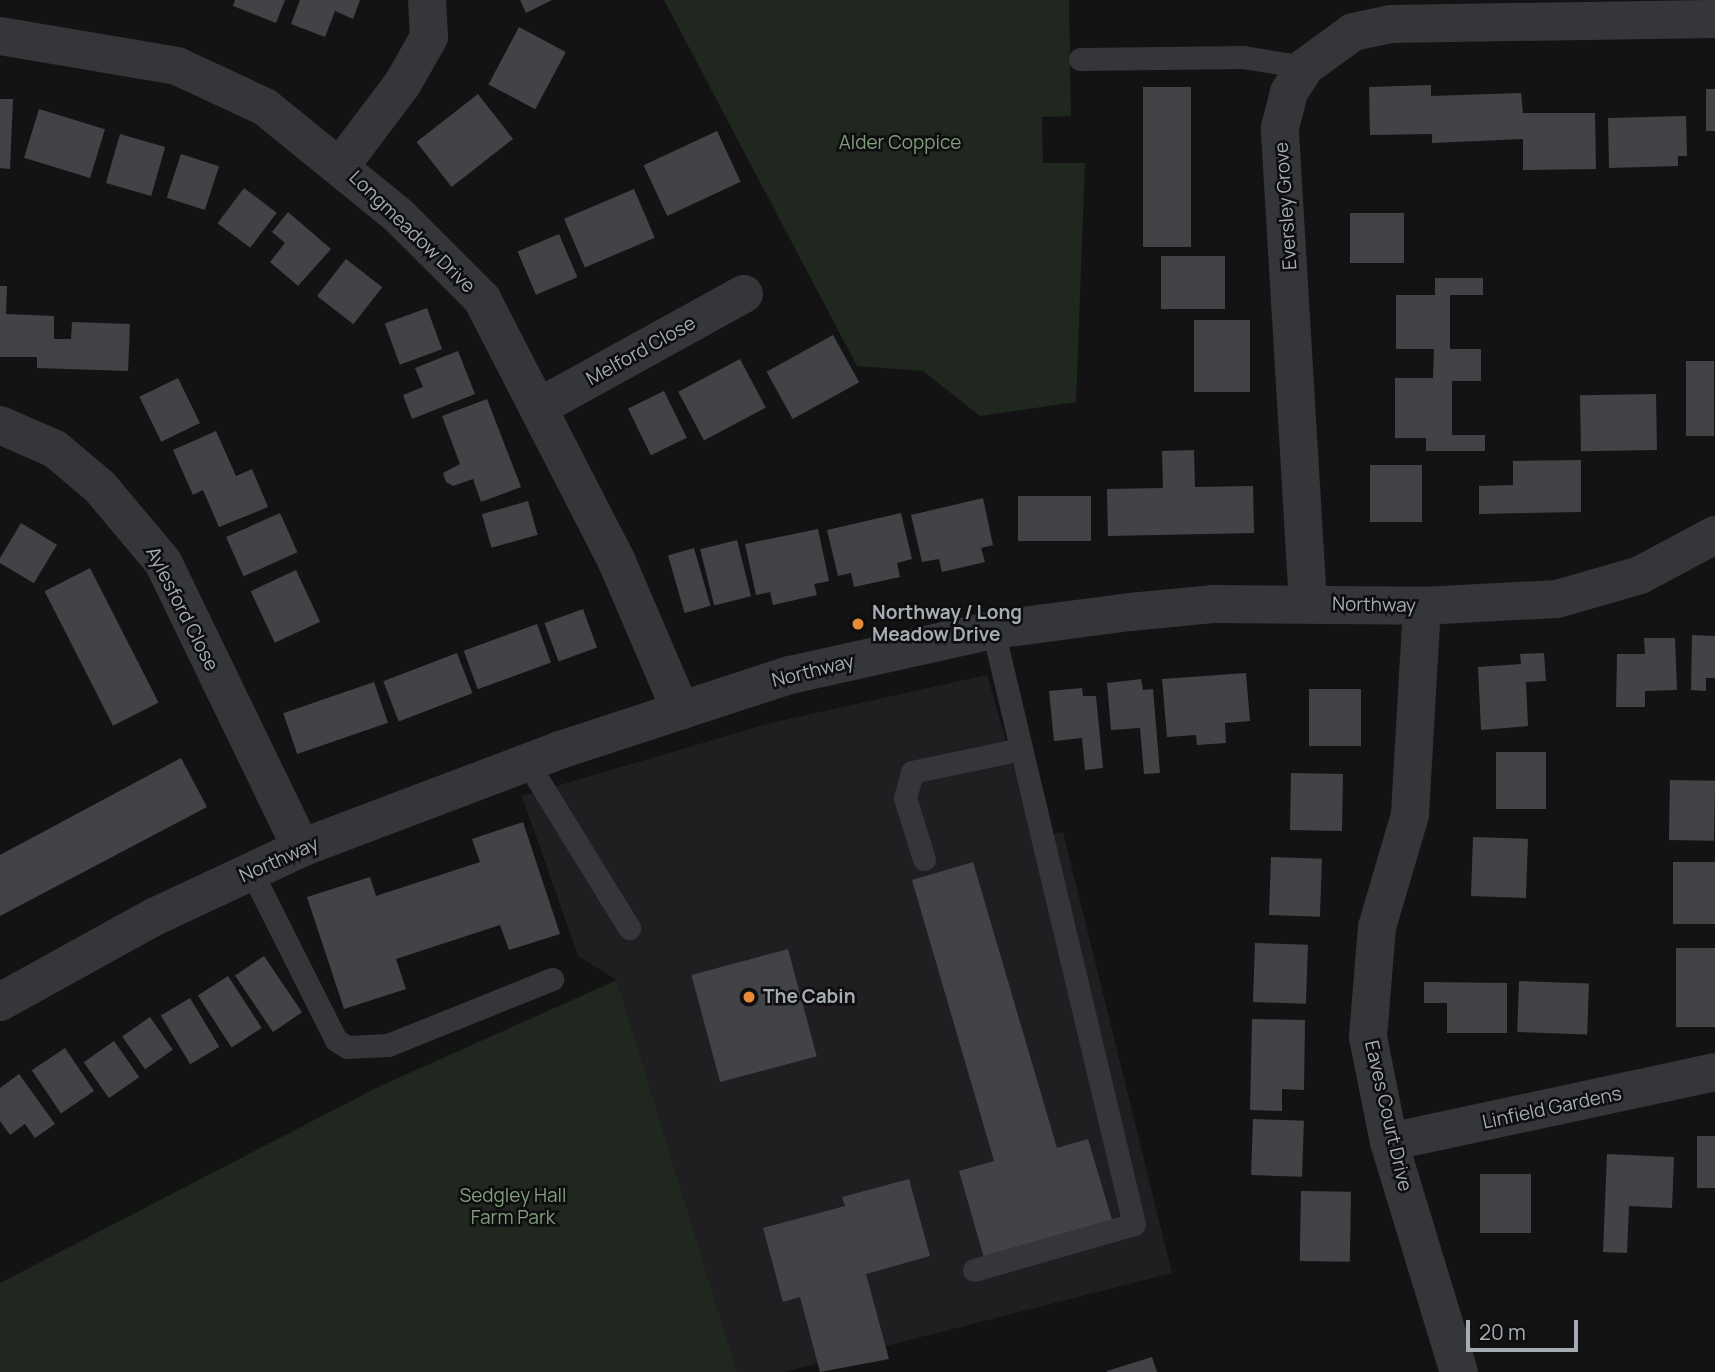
<!DOCTYPE html>
<html>
<head>
<meta charset="utf-8">
<style>
  body { margin:0 }
  #map { position:relative; width:1715px; height:1372px; overflow:hidden; background:#131314; font-family:Manrope,sans-serif }
  div>[style] { position:absolute }
  [style*='--x'] { left:calc(var(--x)*1px); top:calc(var(--y)*1px); width:calc(var(--w)*1px); rotate:calc(var(--a)*1deg) }
  .built>* { inset:0; background:#1f1f21 }
  .green>* { inset:0; background:#1f271f }
  .building>* { inset:0; background:#424347; transform-origin:0 0 }
  .service>* { height:23px; margin:-11.5px; padding:0 11.5px; transform-origin:11.5px; border-radius:11.5px; background:#343639 }
  .minor>* { height:38px; margin:-19px; padding:0 19px; transform-origin:19px; border-radius:19px; background:#343639 }
  .tertiary>* { height:38px; margin:-19px; padding:0 19px; transform-origin:19px; border-radius:19px; background:#343639 }
  .dots>* { width:19px; height:19px; translate:-50% -50%; box-sizing:border-box; border:4px solid #0e0e0f; border-radius:50% }
  span { translate:-50% -50%; white-space:nowrap; text-align:center; line-height:1.15; -webkit-text-stroke:5px #0e0e0f; paint-order:stroke }
  .park-label { font-size:19px; color:#819e7d }
  .street-label { font-size:19px; color:#a5acb4 }
  .poi-label { font-size:19px; color:#a5acb4; font-weight:700 }
  .left { translate:0 -50%; text-align:left }
  .scale { position:absolute; left:1466px; top:1320px; width:112px; height:32px; box-sizing:border-box; border:4px solid #a5acb4; border-top:0; padding-left:9px; font-size:21px; line-height:24px; white-space:nowrap; color:#a5acb4; -webkit-text-stroke:5px #0e0e0f; paint-order:stroke }
</style>
</head>
<body>
<div id="map">
  <div class="built">
    <i style="clip-path:polygon(987px 675px,1034px 838px,1063px 832px,1172px 1273px,784px 1372px,737px 1372px,617px 980px,578px 956px,522px 796px,771px 723px)"></i>
  </div>
  <div class="green">
    <i style="clip-path:polygon(664px 0,1069px 0,1071px 116px,1042px 117px,1043px 163px,1085px 163px,1076px 402px,980px 416px,923px 371px,857px 366px)"></i>
    <i style="clip-path:polygon(617px 980px,737px 1372px,0 1372px,0 1283px,378px 1087px)"></i>
  </div>
  <div class="building">
    <i style="clip-path:polygon(235px 0,285px 0,276px 23px,233px 6px)"></i>
    <i style="clip-path:polygon(300px 0,360px 0,353px 19px,335px 11px,325px 37px,291px 24px)"></i>
    <i style="clip-path:polygon(520px 0,552px 0,526px 13px)"></i>
    <i style="left:519px;top:27px;width:53px;height:65px;rotate:28deg"></i>
    <i style="clip-path:polygon(1431px 85px,1431px 96px,1521px 93px,1523px 113px,1595px 113px,1596px 169px,1523px 170px,1523px 139px,1432px 143px,1432px 134px,1370px 135px,1369px 87px)"></i>
    <i style="left:1143px;top:87px;width:48px;height:160px"></i>
    <i style="left:1706px;top:89px;width:9px;height:42px"></i>
    <i style="left:478px;top:94px;width:57px;height:78px;rotate:52deg"></i>
    <i style="clip-path:polygon(0 99px,13px 99px,10px 169px,0 168px)"></i>
    <i style="left:39px;top:109px;width:69px;height:51px;rotate:17deg"></i>
    <i style="clip-path:polygon(1686px 116px,1687px 156px,1678px 156px,1678px 166px,1609px 168px,1608px 118px)"></i>
    <i style="left:717px;top:131px;width:56px;height:81px;rotate:65deg"></i>
    <i style="left:120px;top:134px;width:47px;height:51px;rotate:16deg"></i>
    <i style="left:181px;top:154px;width:40px;height:46px;rotate:18deg"></i>
    <i style="left:244px;top:188px;width:41px;height:44px;rotate:37deg"></i>
    <i style="left:634px;top:189px;width:53px;height:76px;rotate:67deg"></i>
    <i style="clip-path:polygon(288px 212px,331px 249px,298px 286px,270px 262px,285px 243px,272px 232px)"></i>
    <i style="left:1350px;top:213px;width:54px;height:50px"></i>
    <i style="left:559px;top:234px;width:47px;height:45px;rotate:67deg"></i>
    <i style="left:1161px;top:256px;width:64px;height:53px"></i>
    <i style="left:346px;top:259px;width:46px;height:47px;rotate:38deg"></i>
    <i style="clip-path:polygon(1435px 278px,1483px 278px,1483px 295px,1450px 295px,1450px 349px,1481px 349px,1481px 381px,1452px 381px,1452px 435px,1485px 435px,1485px 451px,1426px 451px,1426px 438px,1395px 438px,1395px 378px,1433px 378px,1434px 349px,1396px 349px,1396px 295px,1435px 295px)"></i>
    <i style="clip-path:polygon(0 286px,7px 286px,6px 314px,54px 316px,54px 339px,71px 339px,72px 322px,130px 324px,128px 371px,37px 368px,37px 357px,0 357px)"></i>
    <i style="left:427px;top:308px;width:44px;height:45px;rotate:70deg"></i>
    <i style="left:1250px;top:320px;width:72px;height:56px;rotate:90deg"></i>
    <i style="left:833px;top:335px;width:54px;height:76px;rotate:61deg"></i>
    <i style="clip-path:polygon(458px 351px,475px 394px,412px 419px,403px 395px,423px 387px,415px 368px)"></i>
    <i style="left:740px;top:359px;width:55px;height:70px;rotate:62deg"></i>
    <i style="left:1686px;top:361px;width:28px;height:75px"></i>
    <i style="left:178px;top:378px;width:50px;height:43px;rotate:64deg"></i>
    <i style="left:664px;top:391px;width:52px;height:40px;rotate:64deg"></i>
    <i style="left:1656px;top:394px;width:56px;height:76px;rotate:89deg"></i>
    <i style="clip-path:polygon(487px 399px,521px 487px,481px 502px,473px 479px,453px 486px,446px 482px,443px 473px,460px 464px,442px 416px)"></i>
    <i style="clip-path:polygon(216px 431px,236px 476px,252px 469px,268px 507px,219px 527px,203px 490px,193px 495px,173px 450px)"></i>
    <i style="clip-path:polygon(1194px 450px,1195px 487px,1253px 486px,1254px 533px,1108px 536px,1107px 489px,1163px 488px,1162px 451px)"></i>
    <i style="clip-path:polygon(1581px 460px,1581px 512px,1479px 514px,1479px 486px,1513px 485px,1513px 461px)"></i>
    <i style="left:1370px;top:465px;width:52px;height:57px"></i>
    <i style="left:1091px;top:496px;width:45px;height:73px;rotate:90deg"></i>
    <i style="clip-path:polygon(983px 498px,993px 545px,981px 548px,985px 562px,942px 572px,939px 559px,922px 562px,911px 515px)"></i>
    <i style="left:528px;top:501px;width:35px;height:48px;rotate:74deg"></i>
    <i style="left:280px;top:513px;width:43px;height:59px;rotate:66deg"></i>
    <i style="clip-path:polygon(901px 513px,912px 559px,897px 563px,900px 577px,854px 587px,851px 573px,838px 576px,827px 530px)"></i>
    <i style="left:21px;top:523px;width:42px;height:45px;rotate:31deg"></i>
    <i style="clip-path:polygon(818px 529px,829px 581px,814px 584px,817px 595px,773px 605px,770px 592px,756px 595px,745px 544px)"></i>
    <i style="left:737px;top:540px;width:58px;height:38px;rotate:76deg"></i>
    <i style="left:694px;top:548px;width:60px;height:27px;rotate:74deg"></i>
    <i style="left:90px;top:568px;width:151px;height:51px;rotate:63deg"></i>
    <i style="left:296px;top:570px;width:57px;height:50px;rotate:65deg"></i>
    <i style="left:583px;top:609px;width:41px;height:41px;rotate:70deg"></i>
    <i style="left:537px;top:624px;width:41px;height:78px;rotate:70deg"></i>
    <i style="clip-path:polygon(1692px 635px,1715px 636px,1715px 678px,1706px 678px,1706px 691px,1691px 690px)"></i>
    <i style="clip-path:polygon(1644px 638px,1675px 638px,1677px 690px,1645px 691px,1645px 707px,1616px 707px,1617px 654px,1645px 654px)"></i>
    <i style="left:457px;top:653px;width:43px;height:79px;rotate:69deg"></i>
    <i style="clip-path:polygon(1544px 653px,1546px 681px,1526px 682px,1528px 726px,1481px 730px,1478px 667px,1521px 664px,1520px 654px)"></i>
    <i style="clip-path:polygon(1246px 673px,1250px 721px,1225px 723px,1226px 743px,1197px 745px,1196px 735px,1167px 737px,1162px 679px)"></i>
    <i style="clip-path:polygon(1141px 679px,1143px 690px,1153px 689px,1160px 773px,1144px 774px,1140px 728px,1111px 730px,1107px 683px)"></i>
    <i style="left:374px;top:682px;width:43px;height:96px;rotate:71deg"></i>
    <i style="clip-path:polygon(1082px 688px,1083px 696px,1096px 696px,1103px 768px,1085px 770px,1082px 738px,1054px 741px,1049px 691px)"></i>
    <i style="left:1309px;top:689px;width:52px;height:57px"></i>
    <i style="left:1496px;top:752px;width:50px;height:57px"></i>
    <i style="clip-path:polygon(181px 758px,207px 807px,0 916px,0 855px)"></i>
    <i style="left:1291px;top:773px;width:52px;height:57px;rotate:1deg"></i>
    <i style="left:1670px;top:780px;width:45px;height:60px;rotate:1deg"></i>
    <i style="clip-path:polygon(523px 822px,560px 934px,509px 950px,500px 925px,396px 959px,406px 989px,344px 1009px,307px 897px,370px 877px,376px 896px,480px 862px,472px 839px)"></i>
    <i style="left:1473px;top:837px;width:55px;height:59px;rotate:2deg"></i>
    <i style="left:1271px;top:857px;width:51px;height:58px;rotate:2deg"></i>
    <i style="clip-path:polygon(973px 862px,1057px 1148px,1088px 1139px,1112px 1220px,984px 1258px,959px 1171px,994px 1161px,912px 880px)"></i>
    <i style="left:1673px;top:862px;width:42px;height:62px"></i>
    <i style="left:1255px;top:943px;width:53px;height:59px;rotate:2deg"></i>
    <i style="left:1676px;top:948px;width:39px;height:79px"></i>
    <i style="left:788px;top:949px;width:111px;height:100px;rotate:75deg"></i>
    <i style="left:264px;top:956px;width:68px;height:35px;rotate:56deg"></i>
    <i style="left:228px;top:976px;width:62px;height:36px;rotate:57deg"></i>
    <i style="left:1519px;top:981px;width:70px;height:51px;rotate:2deg"></i>
    <i style="clip-path:polygon(1424px 982px,1507px 983px,1507px 1033px,1447px 1033px,1447px 1003px,1424px 1003px)"></i>
    <i style="left:190px;top:998px;width:57px;height:34px;rotate:59deg"></i>
    <i style="left:150px;top:1017px;width:40px;height:34px;rotate:55deg"></i>
    <i style="clip-path:polygon(1252px 1019px,1305px 1020px,1304px 1090px,1282px 1089px,1282px 1111px,1250px 1110px)"></i>
    <i style="left:114px;top:1041px;width:44px;height:37px;rotate:55deg"></i>
    <i style="left:65px;top:1048px;width:52px;height:40px;rotate:56deg"></i>
    <i style="clip-path:polygon(19px 1074px,55px 1124px,35px 1138px,25px 1124px,10px 1135px,0 1121px,0 1088px)"></i>
    <i style="left:1253px;top:1119px;width:51px;height:56px;rotate:2deg"></i>
    <i style="left:1697px;top:1136px;width:18px;height:52px"></i>
    <i style="clip-path:polygon(1607px 1154px,1674px 1157px,1672px 1208px,1629px 1206px,1627px 1253px,1603px 1252px)"></i>
    <i style="left:1480px;top:1174px;width:51px;height:59px"></i>
    <i style="clip-path:polygon(909px 1179px,930px 1256px,866px 1274px,889px 1359px,820px 1372px,800px 1297px,783px 1302px,763px 1228px,845px 1206px,842px 1197px)"></i>
    <i style="left:1301px;top:1191px;width:50px;height:70px;rotate:1deg"></i>
    <i style="clip-path:polygon(1152px 1357px,1157px 1372px,1107px 1372px,1107px 1371px)"></i>
  </div>
  <div class="service">
    <i style="--x:1080;--y:59;--w:163;--a:-0.7"></i>
    <i style="--x:1243;--y:57;--w:63;--a:9.2"></i>
    <i style="--x:527;--y:762;--w:195;--a:58.4"></i>
    <i style="--x:924;--y:859;--w:64;--a:-107.3"></i>
    <i style="--x:905;--y:798;--w:27;--a:-75"></i>
    <i style="--x:912;--y:772;--w:111;--a:-11.9"></i>
    <i style="--x:251;--y:871;--w:189;--a:63.3"></i>
    <i style="--x:336;--y:1040;--w:13;--a:32"></i>
    <i style="--x:347;--y:1047;--w:41;--a:-2.8"></i>
    <i style="--x:388;--y:1045;--w:177;--a:-21.9"></i>
    <i style="--x:974;--y:1270;--w:166;--a:-16"></i>
    <i style="--x:1134;--y:1224;--w:611;--a:-103.35"></i>
  </div>
  <div class="minor">
    <i style="--x:0;--y:36;--w:180;--a:9.6"></i>
    <i style="--x:177;--y:66;--w:97;--a:25"></i>
    <i style="--x:265;--y:107;--w:171;--a:39.1"></i>
    <i style="--x:398;--y:215;--w:119;--a:45"></i>
    <i style="--x:482;--y:299;--w:296;--a:62.8"></i>
    <i style="--x:617;--y:562;--w:162;--a:66.8"></i>
    <i style="--x:342;--y:164;--w:101;--a:-53"></i>
    <i style="--x:403;--y:83;--w:53;--a:-60.5"></i>
    <i style="--x:429;--y:37;--w:37;--a:-93"></i>
    <i style="--x:539;--y:407;--w:234;--a:-28.9"></i>
    <i style="--x:0;--y:425;--w:60;--a:23.6"></i>
    <i style="--x:55;--y:449;--w:59;--a:40.2"></i>
    <i style="--x:100;--y:487;--w:98;--a:50"></i>
    <i style="--x:163;--y:562;--w:318;--a:64.2"></i>
    <i style="--x:1308;--y:604;--w:477;--a:-93.4"></i>
    <i style="--x:1280;--y:128;--w:37;--a:-76"></i>
    <i style="--x:1289;--y:92;--w:30;--a:-57"></i>
    <i style="--x:1305;--y:67;--w:59;--a:-36.1"></i>
    <i style="--x:1353;--y:32;--w:38;--a:-12"></i>
    <i style="--x:1390;--y:24;--w:325;--a:-0.9"></i>
    <i style="--x:1422;--y:606;--w:209;--a:93.3"></i>
    <i style="--x:1410;--y:815;--w:117;--a:106.4"></i>
    <i style="--x:1377;--y:927;--w:110;--a:94.7"></i>
    <i style="--x:1368;--y:1037;--w:107;--a:78.7"></i>
    <i style="--x:1389;--y:1142;--w:240;--a:73.1"></i>
    <i style="--x:1389;--y:1142;--w:333;--a:-12.1"></i>
  </div>
  <div class="tertiary">
    <i style="--x:0;--y:1002;--w:176;--a:-28.9"></i>
    <i style="--x:154;--y:917;--w:162;--a:-25.1"></i>
    <i style="--x:301;--y:848;--w:277;--a:-20.7"></i>
    <i style="--x:560;--y:750;--w:242;--a:-18.1"></i>
    <i style="--x:790;--y:675;--w:208;--a:-12.5"></i>
    <i style="--x:993;--y:630;--w:138;--a:-7.5"></i>
    <i style="--x:1130;--y:612;--w:83;--a:-5.5"></i>
    <i style="--x:1213;--y:604;--w:209;--a:0.5"></i>
    <i style="--x:1422;--y:606;--w:135;--a:-3"></i>
    <i style="--x:1557;--y:599;--w:86;--a:-16.1"></i>
    <i style="--x:1640;--y:575;--w:85;--a:-28.1"></i>
  </div>
  <div class="dots">
    <i style="left:858px;top:624px;background:#e88a37"></i>
    <i style="left:749px;top:997px;background:#e88a37"></i>
  </div>
  <div class="park-label">
    <span style="left:900px;top:143px">Alder Coppice</span>
    <span style="left:513px;top:1207px">Sedgley Hall<br>Farm Park</span>
  </div>
  <div class="street-label">
    <span style="left:1286px;top:206px;rotate:-94deg">Eversley Grove</span>
    <span style="left:412px;top:232px;rotate:44deg">Longmeadow Drive</span>
    <span style="left:641px;top:351px;rotate:-29deg">Melford Close</span>
    <span style="left:1374px;top:605px;rotate:1deg">Northway</span>
    <span style="left:182px;top:609px;rotate:63deg">Aylesford Close</span>
    <span style="left:813px;top:671px;rotate:-14deg">Northway</span>
    <span style="left:279px;top:860px;rotate:-24deg">Northway</span>
    <span style="left:1552px;top:1108px;rotate:-12deg">Linfield Gardens</span>
    <span style="left:1388px;top:1116px;rotate:77deg">Eaves Court Drive</span>
  </div>
  <div class="poi-label">
    <span class="left" style="left:872px;top:624px">Northway / Long<br>Meadow Drive</span>
    <span class="left" style="left:763px;top:997px">The Cabin</span>
  </div>
  <div class="scale">20 m</div>
</div>
</body>
</html>
